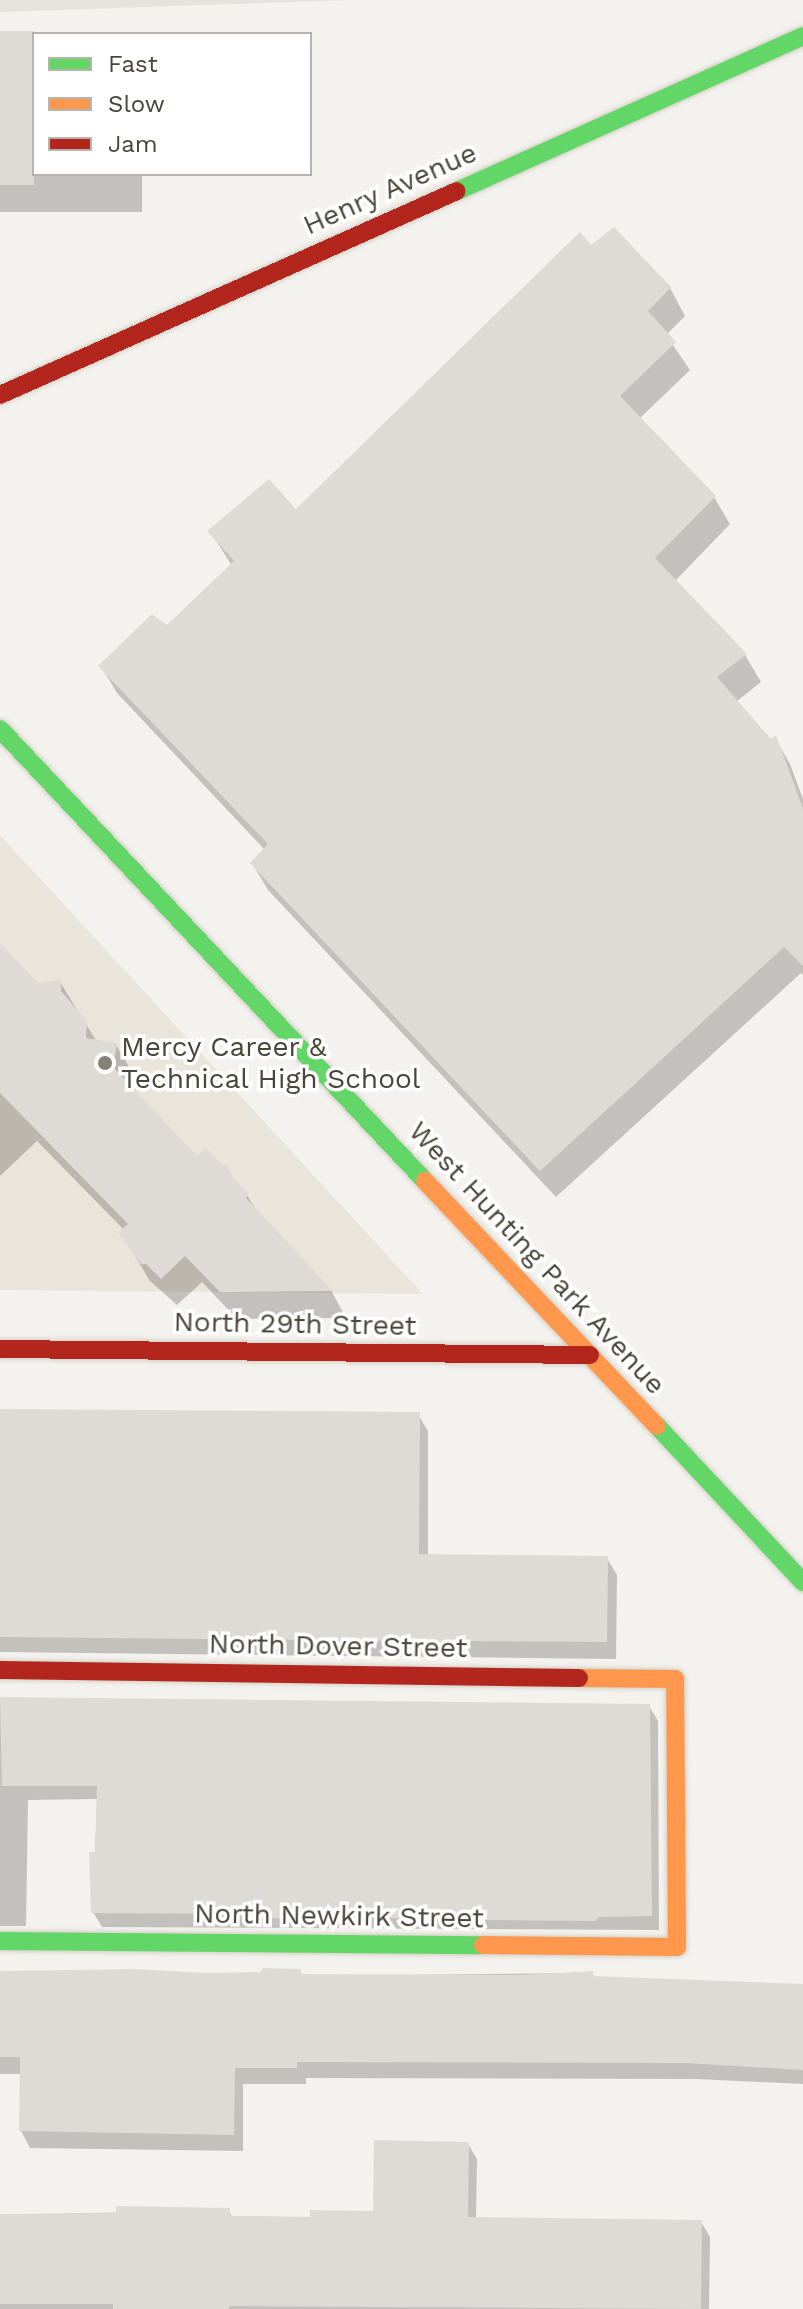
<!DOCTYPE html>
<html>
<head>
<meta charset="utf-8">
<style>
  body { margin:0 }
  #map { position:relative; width:803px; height:2309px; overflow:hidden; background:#f4f2ee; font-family:"Work Sans",sans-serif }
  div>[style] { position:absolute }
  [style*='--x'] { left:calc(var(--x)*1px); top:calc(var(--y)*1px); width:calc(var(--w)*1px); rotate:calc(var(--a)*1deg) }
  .education>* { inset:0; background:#eae5da }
  .parking>* { inset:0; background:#e6e3df }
  .shadow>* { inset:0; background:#0003 }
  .building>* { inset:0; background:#dedbd6; transform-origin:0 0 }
  .roads { filter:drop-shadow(0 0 2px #d3cfc5) drop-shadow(0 0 2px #d3cfc5) }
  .fast>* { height:18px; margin:-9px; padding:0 9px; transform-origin:9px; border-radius:9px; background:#63d668 }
  .slow>* { height:18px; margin:-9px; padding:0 9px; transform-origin:9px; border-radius:9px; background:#ff974d }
  .jam>* { height:18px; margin:-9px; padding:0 9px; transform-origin:9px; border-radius:9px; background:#b3261e }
  .dots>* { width:22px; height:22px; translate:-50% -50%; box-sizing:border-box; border:4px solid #fff; border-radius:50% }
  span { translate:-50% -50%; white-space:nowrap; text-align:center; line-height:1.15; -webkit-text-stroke:7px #fff; paint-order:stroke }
  .street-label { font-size:28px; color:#4b4439 }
  .poi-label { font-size:28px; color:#4b4439 }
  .left { translate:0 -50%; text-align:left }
  .legend { position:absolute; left:32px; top:32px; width:280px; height:144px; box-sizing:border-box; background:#fff; border:2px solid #b7b4b0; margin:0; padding:10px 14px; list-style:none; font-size:24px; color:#4b4439 }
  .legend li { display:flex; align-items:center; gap:16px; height:40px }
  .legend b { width:40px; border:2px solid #b7b4b0 }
</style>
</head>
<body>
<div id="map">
  <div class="education">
    <i style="clip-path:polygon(0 835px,423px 1294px,0 1290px)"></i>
  </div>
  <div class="parking">
    <i style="clip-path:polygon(0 0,349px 0,0 12px)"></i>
  </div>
  <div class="shadow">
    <i style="clip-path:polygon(0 33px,128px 33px,34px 34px,34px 174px,142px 174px,142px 212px,0 212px)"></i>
    <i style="clip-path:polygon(591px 248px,670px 288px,685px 316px,666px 335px,690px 370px,639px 419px,714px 497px,730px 524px,675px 581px,745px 655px,761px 682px,736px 702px,770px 742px,775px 738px,790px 764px,803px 799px,803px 975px,801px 973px,556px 1197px,268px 890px,252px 863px,265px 850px,117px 693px,101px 666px,167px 628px,232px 566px,210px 531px,296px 512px)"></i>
    <i style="clip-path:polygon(0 946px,37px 985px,60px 982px,97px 1042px,116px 1045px,132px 1072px,129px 1087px,197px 1159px,236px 1184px,247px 1195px,257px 1212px,332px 1292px,346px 1318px,237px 1319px,202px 1282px,177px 1305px,150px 1281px,121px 1233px,124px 1230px,37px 1141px,0 1176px)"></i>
    <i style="clip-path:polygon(0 1412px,418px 1414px,428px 1431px,428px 1556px,607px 1558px,617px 1575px,616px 1659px,0 1652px)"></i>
    <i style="clip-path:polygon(0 1700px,649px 1706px,658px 1721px,659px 1930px,102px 1927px,93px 1912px,97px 1799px,28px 1800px,26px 1926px,0 1926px)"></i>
    <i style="clip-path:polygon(300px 1971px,303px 1976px,592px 1973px,595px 1978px,803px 1986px,803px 2084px,697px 2079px,306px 2078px,306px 2084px,243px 2084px,243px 2151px,30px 2148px,21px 2131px,22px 2074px,0 2074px,0 1972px,204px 1975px)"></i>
    <i style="clip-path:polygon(468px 2144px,477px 2159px,476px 2219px,701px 2222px,710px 2237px,709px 2309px,0 2309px,0 2215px,228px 2210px,233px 2218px,312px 2219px,375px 2213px)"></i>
  </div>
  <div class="building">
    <i style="left:0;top:31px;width:34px;height:154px"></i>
    <i style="clip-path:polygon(614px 227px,671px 287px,648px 311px,676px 342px,620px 396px,716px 496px,655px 558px,747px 654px,717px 677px,771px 739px,776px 735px,803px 809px,803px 966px,784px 947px,540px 1171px,250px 863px,268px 844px,98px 666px,152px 614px,167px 625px,234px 561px,207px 531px,269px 479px,296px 509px,580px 232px,591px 245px)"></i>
    <i style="clip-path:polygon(0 943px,38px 983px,61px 980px,61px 991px,87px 1021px,86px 1038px,117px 1043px,113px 1067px,197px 1156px,206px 1148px,220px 1163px,226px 1164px,235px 1180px,249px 1194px,246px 1198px,333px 1291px,220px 1292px,185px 1256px,161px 1279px,146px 1264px,141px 1264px,118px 1233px,128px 1224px,0 1093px)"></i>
    <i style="clip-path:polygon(0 1409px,420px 1412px,419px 1554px,608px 1556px,607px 1642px,459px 1641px,459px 1651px,431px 1651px,427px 1641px,0 1637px)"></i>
    <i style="clip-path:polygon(0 1697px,650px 1704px,652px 1916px,599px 1917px,595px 1921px,479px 1920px,479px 1915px,420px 1919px,382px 1918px,382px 1914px,308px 1916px,308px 1919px,261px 1918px,260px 1914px,91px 1913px,89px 1852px,95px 1852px,97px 1786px,2px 1786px)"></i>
    <i style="clip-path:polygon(263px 1968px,301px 1969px,301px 1974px,522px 1975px,593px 1971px,593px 1976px,803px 1984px,803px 2070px,686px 2063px,297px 2062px,297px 2068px,235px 2068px,234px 2135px,19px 2131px,20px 2057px,0 2057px,0 1971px,134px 1969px,204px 1973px,260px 1972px)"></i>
    <i style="clip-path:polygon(374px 2140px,469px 2142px,468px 2217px,702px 2220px,701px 2309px,229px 2306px,229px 2309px,113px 2309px,113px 2304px,0 2304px,0 2214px,116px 2213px,116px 2206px,230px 2208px,230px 2216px,260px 2216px,310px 2217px,310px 2210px,373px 2211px)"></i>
  </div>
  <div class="roads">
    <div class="fast">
      <i style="--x:457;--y:191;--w:379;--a:-24.1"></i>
      <i style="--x:0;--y:729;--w:620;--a:46.76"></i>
      <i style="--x:657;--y:1426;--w:214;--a:46.9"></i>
      <i style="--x:0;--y:1941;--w:483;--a:0.5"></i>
    </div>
    <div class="slow">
      <i style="--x:425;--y:1181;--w:337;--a:46.6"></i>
      <i style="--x:483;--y:1945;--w:194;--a:0.6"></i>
      <i style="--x:677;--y:1947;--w:268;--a:-90.4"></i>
      <i style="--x:675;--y:1679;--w:96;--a:-179.4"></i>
    </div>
    <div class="jam">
      <i style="--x:0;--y:395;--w:500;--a:-24.06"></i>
      <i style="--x:0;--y:1349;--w:590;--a:0.58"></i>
      <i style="--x:0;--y:1670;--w:579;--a:0.79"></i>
    </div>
  </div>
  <div class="dots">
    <i style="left:105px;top:1063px;background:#868178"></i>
  </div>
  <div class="street-label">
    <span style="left:390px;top:189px;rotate:-24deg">Henry Avenue</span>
    <span style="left:537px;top:1258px;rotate:47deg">West Hunting Park Avenue</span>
    <span style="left:295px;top:1324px;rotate:1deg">North 29th Street</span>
    <span style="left:338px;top:1646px;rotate:1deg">North Dover Street</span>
    <span style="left:339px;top:1916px;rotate:1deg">North Newkirk Street</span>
  </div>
  <div class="poi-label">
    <span class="left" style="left:121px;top:1063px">Mercy Career &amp;<br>Technical High School</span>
  </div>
  <ul class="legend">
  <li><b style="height:10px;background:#63d668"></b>Fast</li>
  <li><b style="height:10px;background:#ff974d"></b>Slow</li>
  <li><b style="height:10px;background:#b3261e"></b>Jam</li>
  </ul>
</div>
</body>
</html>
